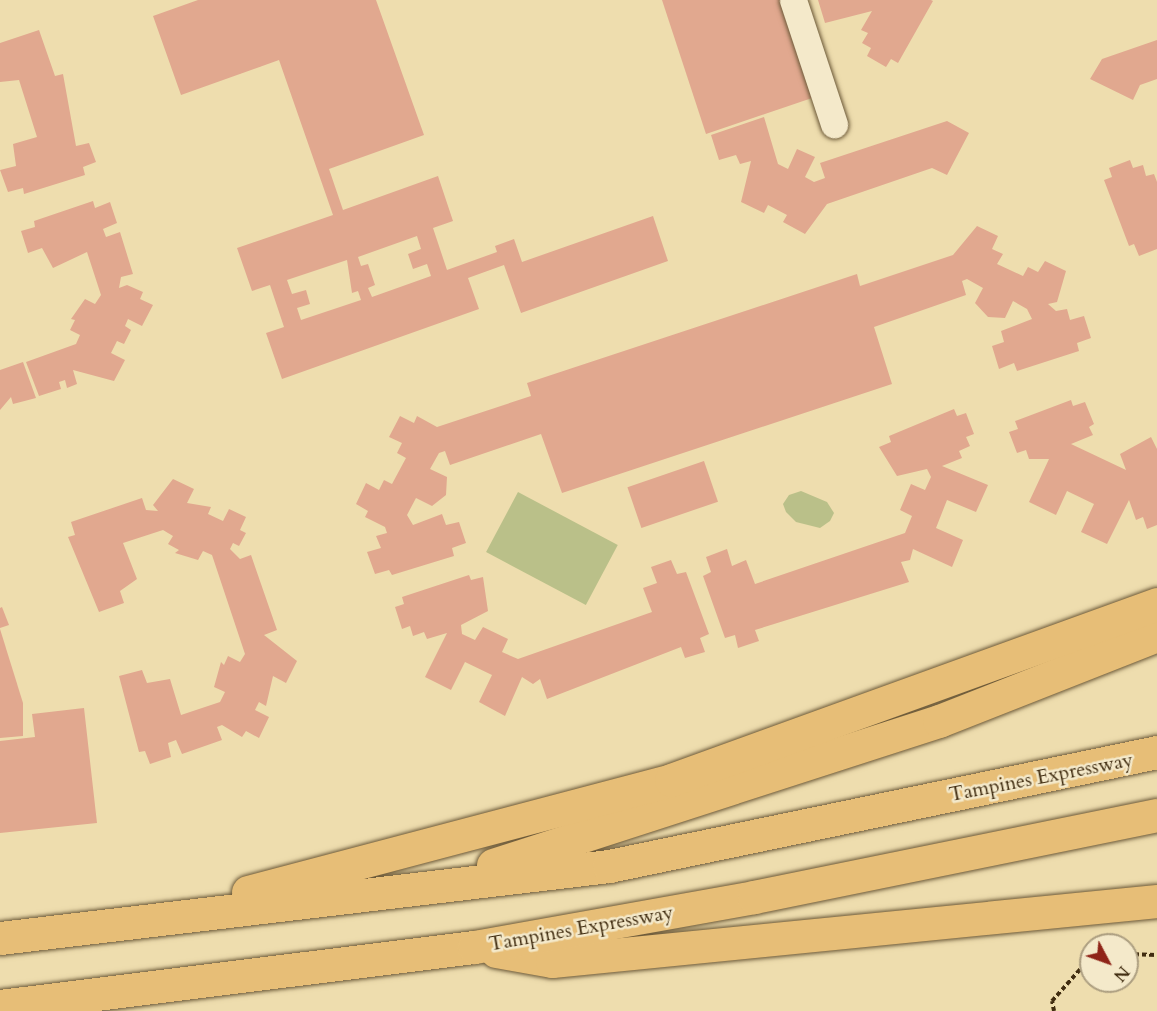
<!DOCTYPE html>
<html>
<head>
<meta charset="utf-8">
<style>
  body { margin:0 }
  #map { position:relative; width:1157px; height:1011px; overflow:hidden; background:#eeddae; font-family:Cardo,serif }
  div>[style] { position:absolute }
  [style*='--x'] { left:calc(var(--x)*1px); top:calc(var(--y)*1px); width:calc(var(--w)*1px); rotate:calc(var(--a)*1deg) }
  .green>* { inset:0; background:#bac089; transform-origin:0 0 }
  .building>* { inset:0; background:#e1a88f; transform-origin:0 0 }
  .path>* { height:4px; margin-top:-2px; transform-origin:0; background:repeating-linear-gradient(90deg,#412d11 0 4.5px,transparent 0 7.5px) }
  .roads { filter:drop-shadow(0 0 2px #6c5938) drop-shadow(0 0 2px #6c5938) }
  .minor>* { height:27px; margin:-13.5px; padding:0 13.5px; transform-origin:13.5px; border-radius:13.5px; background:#f4e9ca }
  .highway>* { height:33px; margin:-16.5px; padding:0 16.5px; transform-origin:16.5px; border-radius:16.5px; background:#e7be77 }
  span { translate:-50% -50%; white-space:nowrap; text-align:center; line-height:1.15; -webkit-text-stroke:5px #f4e9ca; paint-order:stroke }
  .street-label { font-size:20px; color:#412d11 }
  .north { position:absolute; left:1079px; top:933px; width:60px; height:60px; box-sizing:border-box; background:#f4e9ca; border:2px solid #ac9e80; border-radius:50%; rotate:131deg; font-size:16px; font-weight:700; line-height:24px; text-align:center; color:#412d11 }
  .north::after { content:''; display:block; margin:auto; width:21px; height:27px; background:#8f2418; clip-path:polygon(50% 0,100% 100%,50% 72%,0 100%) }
</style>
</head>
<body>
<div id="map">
  <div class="green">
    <i style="clip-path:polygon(801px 491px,827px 502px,834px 513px,830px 521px,820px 528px,796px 522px,786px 512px,783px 504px,789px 495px)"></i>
    <i style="left:518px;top:492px;width:113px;height:68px;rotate:28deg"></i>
  </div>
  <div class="building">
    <i style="clip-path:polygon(evenodd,198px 0,376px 0,424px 135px,329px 169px,343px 210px,438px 176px,453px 221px,433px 228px,447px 270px,497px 252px,495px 246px,514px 239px,522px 262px,653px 216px,668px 261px,521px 313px,504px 265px,468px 278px,479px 309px,282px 379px,266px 333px,284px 327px,270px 285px,252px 291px,237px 248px,333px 215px,279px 60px,181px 95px,153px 16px,198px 0,417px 236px,421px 249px,408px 254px,413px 269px,427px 264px,431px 276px,372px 297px,368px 288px,375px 285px,368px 264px,361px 266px,358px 257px,417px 236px,198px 0,347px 260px,352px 293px,358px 291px,361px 300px,301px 320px,297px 308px,310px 304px,306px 290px,292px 294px,287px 280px,347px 260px)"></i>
    <i style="clip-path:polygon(662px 0,783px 0,815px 97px,706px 134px)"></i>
    <i style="clip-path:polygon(818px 0,931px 0,933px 1px,898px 63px,891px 59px,886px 67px,867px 56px,871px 48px,862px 43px,868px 33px,861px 30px,872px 11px,825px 23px)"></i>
    <i style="clip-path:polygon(39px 30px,55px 76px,63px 74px,76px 146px,89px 143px,96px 162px,83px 167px,85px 175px,24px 194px,23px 188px,8px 192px,0 170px,16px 166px,13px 144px,37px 137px,19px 80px,0 82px,0 43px)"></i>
    <i style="clip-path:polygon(1157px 40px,1157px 79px,1140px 85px,1133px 100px,1090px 79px,1102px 59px)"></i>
    <i style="clip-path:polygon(764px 117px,778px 164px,788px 169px,797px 149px,815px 157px,805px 177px,814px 182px,825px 178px,820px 163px,947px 121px,969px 133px,947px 175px,932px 168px,827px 204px,805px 234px,783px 222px,787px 215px,768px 205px,764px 213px,741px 202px,751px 161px,740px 164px,736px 155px,719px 160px,711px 135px)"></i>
    <i style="clip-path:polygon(1130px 160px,1133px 168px,1143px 165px,1146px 176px,1154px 174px,1157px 182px,1157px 249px,1139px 256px,1134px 244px,1129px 246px,1104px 180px,1112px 177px,1109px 168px)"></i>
    <i style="clip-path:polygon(93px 201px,95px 208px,110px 202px,117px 223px,103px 229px,106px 237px,120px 232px,133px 274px,121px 277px,119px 288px,127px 285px,143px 292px,140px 299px,153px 305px,142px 326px,128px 319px,125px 326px,131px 330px,124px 344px,117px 341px,111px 353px,125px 360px,114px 381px,73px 370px,77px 384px,67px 388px,65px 380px,59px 382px,61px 389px,39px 396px,26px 362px,76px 344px,80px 335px,70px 330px,75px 320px,71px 319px,85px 299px,95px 304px,101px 295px,87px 252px,53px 268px,42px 248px,28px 253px,21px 231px,35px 227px,34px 221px)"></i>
    <i style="clip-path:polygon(977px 226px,998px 236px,992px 249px,1003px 254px,997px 264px,1023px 276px,1028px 267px,1038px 272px,1045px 261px,1066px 271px,1057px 302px,1048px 304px,1056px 311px,1067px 309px,1070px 320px,1084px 316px,1091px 338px,1077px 343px,1079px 351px,1017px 371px,1014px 363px,999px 369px,992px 346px,1004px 342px,1001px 331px,1032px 319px,1027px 309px,1013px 301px,1005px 318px,988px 317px,975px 303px,983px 288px,967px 279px,962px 281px,966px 295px,874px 327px,892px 384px,562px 493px,541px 434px,450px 465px,445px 451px,439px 453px,430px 469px,447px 477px,446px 495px,432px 506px,416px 498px,407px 515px,413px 525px,442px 514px,446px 525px,459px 522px,466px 543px,452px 548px,454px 556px,392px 575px,389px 570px,375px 574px,367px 552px,381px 548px,376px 536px,387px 533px,385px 527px,365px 517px,368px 511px,356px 504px,366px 483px,379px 490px,384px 480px,392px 484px,406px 458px,397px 453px,402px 443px,389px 437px,400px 416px,414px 423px,417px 416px,437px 427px,531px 396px,527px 383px,857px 274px,860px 286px,953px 255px)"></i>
    <i style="clip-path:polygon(23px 362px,36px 398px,13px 404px,11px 397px,0 410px,0 370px)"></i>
    <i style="clip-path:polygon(1071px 400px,1073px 406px,1085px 402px,1094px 424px,1089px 427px,1093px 435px,1071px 444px,1126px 470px,1120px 454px,1151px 437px,1157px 449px,1157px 525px,1147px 529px,1143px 517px,1136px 520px,1129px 500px,1107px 544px,1081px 532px,1094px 504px,1067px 491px,1056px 515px,1029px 502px,1049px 459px,1029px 459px,1026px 450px,1017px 453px,1009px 432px,1018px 429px,1015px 421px)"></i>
    <i style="clip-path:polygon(954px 409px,957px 416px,966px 413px,974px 434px,966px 437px,970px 446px,959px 451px,962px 458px,942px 466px,988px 485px,976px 512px,947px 500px,936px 528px,963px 540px,952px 567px,913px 549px,910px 560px,901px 562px,909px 582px,755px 630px,759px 641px,738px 648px,735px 635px,725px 638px,703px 576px,711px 572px,706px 557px,727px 549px,732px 566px,746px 560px,755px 584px,905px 533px,912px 516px,900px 510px,911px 484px,925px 490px,931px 477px,927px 469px,897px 476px,879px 447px,891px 442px,889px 436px)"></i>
    <i style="left:704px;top:461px;width:43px;height:81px;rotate:71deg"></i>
    <i style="clip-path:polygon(173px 479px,194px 489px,187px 503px,211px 507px,208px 514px,223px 521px,229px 509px,246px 517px,240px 530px,246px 533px,239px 546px,233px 543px,230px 549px,240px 559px,251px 555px,277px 630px,264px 635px,297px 661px,286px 683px,273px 676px,266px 706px,259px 702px,255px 710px,269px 717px,259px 738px,246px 731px,242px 737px,222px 725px,217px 727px,222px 740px,182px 754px,176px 740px,168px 743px,171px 757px,150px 764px,145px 751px,139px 752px,119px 676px,142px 670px,147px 683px,170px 679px,181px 715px,220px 702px,225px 692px,214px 687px,221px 662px,224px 665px,228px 656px,240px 662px,245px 654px,212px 555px,203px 551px,198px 560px,175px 553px,179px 550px,168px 544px,173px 536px,163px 530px,123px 543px,137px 579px,120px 591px,124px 603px,99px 612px,68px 537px,75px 535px,71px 522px,142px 498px,146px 510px,158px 511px,153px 505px)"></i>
    <i style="clip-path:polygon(671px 560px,677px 574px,686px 572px,709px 634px,700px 638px,705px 652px,685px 658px,681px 647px,547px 699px,540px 679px,533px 684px,522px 677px,505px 716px,479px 702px,492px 675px,465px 662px,451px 690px,425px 677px,447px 633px,427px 639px,424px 632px,413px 636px,410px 626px,402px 629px,395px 607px,404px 604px,402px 597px,469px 575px,471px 580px,483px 577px,488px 611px,461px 625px,462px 634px,475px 640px,483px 627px,508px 639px,502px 652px,518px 659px,652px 612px,643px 588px,657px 583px,651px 567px)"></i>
    <i style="clip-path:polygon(2px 607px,9px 625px,0 628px,0 608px)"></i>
    <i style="clip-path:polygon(0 629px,23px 703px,23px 736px,0 738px)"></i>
    <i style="clip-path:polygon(84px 708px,97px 823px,0 833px,0 741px,35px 737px,32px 714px)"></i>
  </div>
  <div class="path">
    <i style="--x:1127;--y:954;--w:30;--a:2"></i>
    <i style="--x:1054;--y:1011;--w:10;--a:-101"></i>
    <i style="--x:1052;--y:1001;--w:59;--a:-48.4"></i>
  </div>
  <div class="roads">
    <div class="minor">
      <i style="--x:793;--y:0;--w:131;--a:71.7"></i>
    </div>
    <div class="highway">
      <i style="--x:493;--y:865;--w:469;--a:-17.9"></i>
      <i style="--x:939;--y:721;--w:234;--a:-21.5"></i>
      <i style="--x:248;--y:892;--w:438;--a:-14.8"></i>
      <i style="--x:671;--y:780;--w:517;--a:-19.91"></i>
      <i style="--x:0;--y:938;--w:613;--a:-6.74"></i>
      <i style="--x:609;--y:866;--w:560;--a:-11.75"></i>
      <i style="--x:496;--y:951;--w:57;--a:10.1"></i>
      <i style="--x:552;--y:961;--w:608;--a:-5.66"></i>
      <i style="--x:0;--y:1006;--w:478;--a:-7.1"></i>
      <i style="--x:474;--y:947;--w:284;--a:-10.1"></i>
      <i style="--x:754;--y:897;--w:411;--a:-11.5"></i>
    </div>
  </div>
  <div class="street-label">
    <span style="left:1041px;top:777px;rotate:-11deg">Tampines Expressway</span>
    <span style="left:581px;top:928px;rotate:-10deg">Tampines Expressway</span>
  </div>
  <div class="north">N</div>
</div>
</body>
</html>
